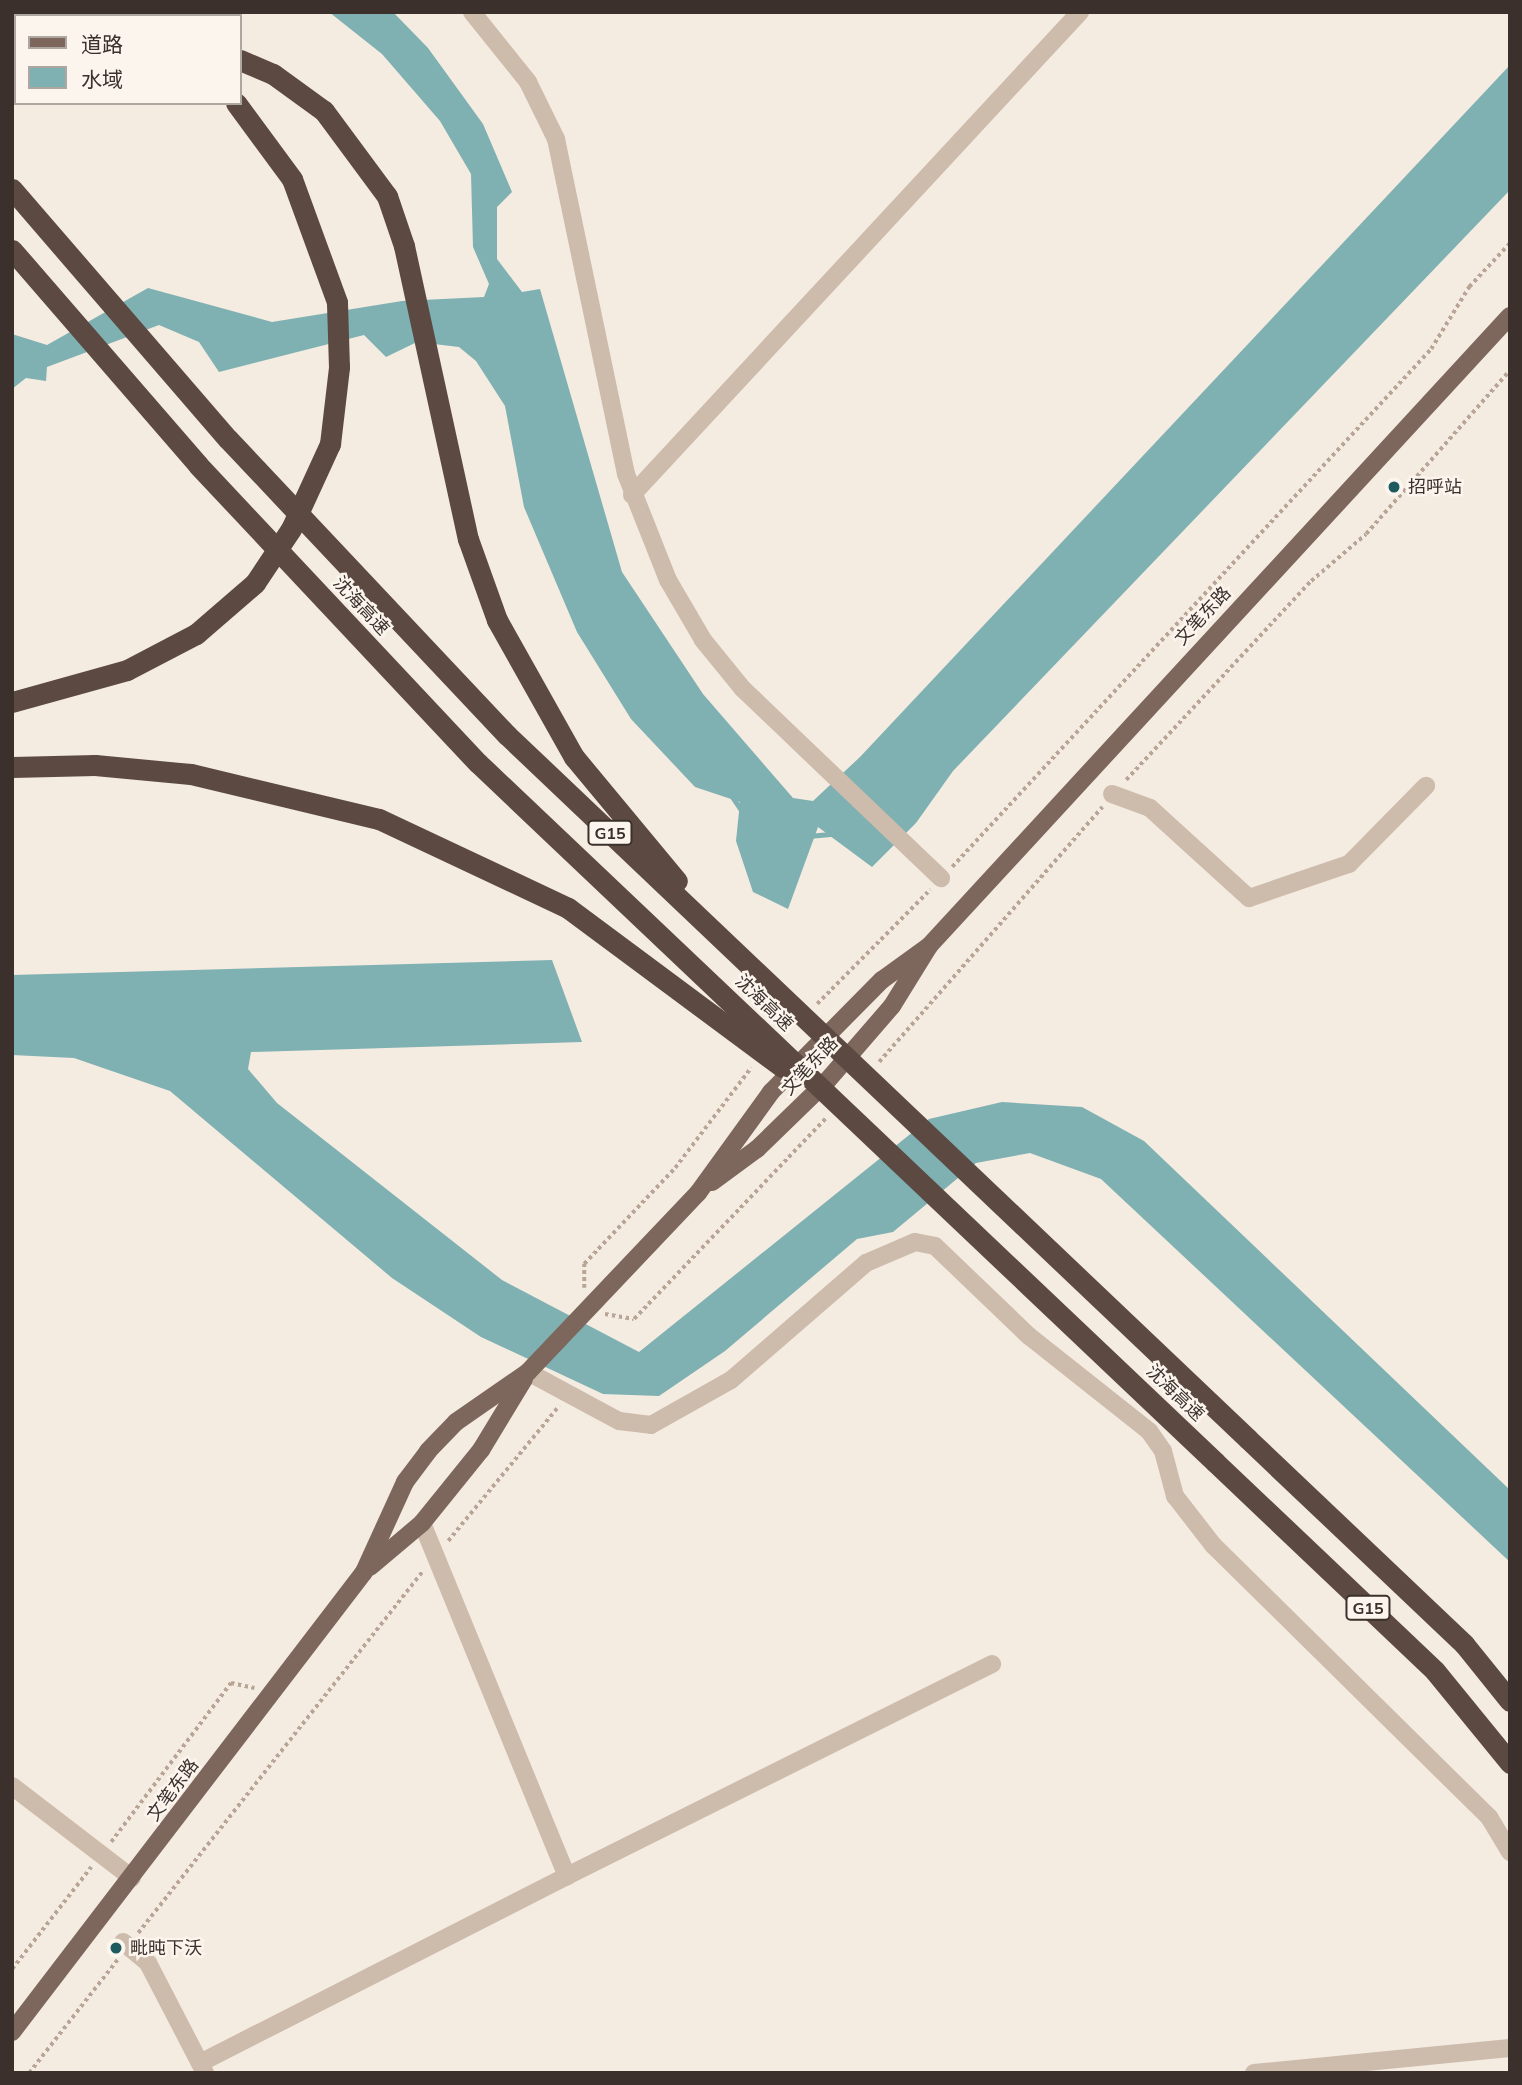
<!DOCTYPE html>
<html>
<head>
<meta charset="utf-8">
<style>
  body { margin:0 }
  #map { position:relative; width:1522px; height:2085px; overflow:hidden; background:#f4ebe1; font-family:Mulish,"Noto Sans SC",sans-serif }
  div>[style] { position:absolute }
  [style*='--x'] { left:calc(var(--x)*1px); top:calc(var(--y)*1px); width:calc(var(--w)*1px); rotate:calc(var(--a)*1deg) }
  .water>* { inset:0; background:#7fb0b2 }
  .stream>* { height:5px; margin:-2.5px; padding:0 2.5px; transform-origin:2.5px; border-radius:2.5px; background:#7fb0b2 }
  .path>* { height:3.5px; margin-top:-1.75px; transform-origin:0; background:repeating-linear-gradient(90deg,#b9a596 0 3.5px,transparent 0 7px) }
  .minor>* { height:18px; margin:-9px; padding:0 9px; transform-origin:9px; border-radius:9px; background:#cdbbac }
  .major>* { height:18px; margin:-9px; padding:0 9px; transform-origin:9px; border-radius:9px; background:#7d675c }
  .highway>* { height:21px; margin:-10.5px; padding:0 10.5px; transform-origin:10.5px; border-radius:10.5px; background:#5c4a42 }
  .highway-bridge>* { height:21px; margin:-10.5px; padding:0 10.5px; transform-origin:10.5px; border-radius:10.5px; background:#5c4a42 }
  .dots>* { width:19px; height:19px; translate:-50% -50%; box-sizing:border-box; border:4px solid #fbf5ee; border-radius:50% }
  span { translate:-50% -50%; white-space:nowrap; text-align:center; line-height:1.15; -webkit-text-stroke:5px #fbf5ee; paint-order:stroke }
  .shield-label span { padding:2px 5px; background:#fbf5ee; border:2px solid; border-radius:5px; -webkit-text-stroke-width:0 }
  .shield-label { font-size:16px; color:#3b302b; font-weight:700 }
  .poi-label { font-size:18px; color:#3b302b }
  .left { translate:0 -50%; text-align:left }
  .street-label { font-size:18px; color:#3b302b }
  .frame { position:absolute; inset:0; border:14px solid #3b302b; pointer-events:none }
  .legend { position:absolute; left:14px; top:14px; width:228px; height:91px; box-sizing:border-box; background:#fbf5ee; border:2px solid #aea6a0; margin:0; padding:9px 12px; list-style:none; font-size:21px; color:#3b302b }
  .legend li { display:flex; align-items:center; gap:14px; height:35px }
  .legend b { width:35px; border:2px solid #aea6a0 }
</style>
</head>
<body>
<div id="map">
  <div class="water">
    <i style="clip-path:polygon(329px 12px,393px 12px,428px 48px,483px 124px,512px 192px,497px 207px,497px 259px,522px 292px,540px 289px,622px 572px,703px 694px,793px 798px,813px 801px,860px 757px,1510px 65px,1510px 190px,953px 771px,916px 823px,872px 867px,818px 827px,788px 909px,753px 892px,736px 841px,740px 802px,695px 787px,631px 719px,577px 632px,524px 507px,505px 406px,476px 361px,459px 347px,417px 342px,386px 357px,364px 335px,219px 372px,199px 342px,159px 325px,47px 367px,46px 381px,26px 378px,12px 389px,12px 334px,47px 345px,148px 288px,272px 322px,402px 301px,484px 297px,489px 284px,473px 247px,471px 174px,440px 121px,382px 54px)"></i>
    <i style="clip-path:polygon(552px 960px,582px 1042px,251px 1052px,248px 1069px,277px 1103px,502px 1280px,639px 1352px,929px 1119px,1002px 1102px,1082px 1107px,1144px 1141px,1510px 1490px,1510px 1562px,1101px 1179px,1030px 1153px,976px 1163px,893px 1232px,857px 1239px,725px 1351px,659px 1396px,603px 1394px,481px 1337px,392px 1278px,170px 1091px,74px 1058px,12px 1055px,12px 975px)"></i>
  </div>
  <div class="stream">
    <i style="--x:731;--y:795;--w:22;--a:56"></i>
    <i style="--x:808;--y:836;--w:25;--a:-5"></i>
  </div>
  <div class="path">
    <i style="--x:1126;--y:780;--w:272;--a:-47.1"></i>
    <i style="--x:1311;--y:581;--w:72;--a:-40.5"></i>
    <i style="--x:1366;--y:534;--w:218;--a:-48.7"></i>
    <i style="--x:952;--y:867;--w:706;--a:-47.24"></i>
    <i style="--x:1431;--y:349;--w:73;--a:-58.5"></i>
    <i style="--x:1469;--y:287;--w:60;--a:-47"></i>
    <i style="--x:817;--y:1004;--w:161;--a:-45.3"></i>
    <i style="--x:879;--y:1062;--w:339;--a:-48.8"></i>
    <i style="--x:584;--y:1288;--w:24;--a:-90"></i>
    <i style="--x:584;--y:1264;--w:132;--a:-46.5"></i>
    <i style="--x:675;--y:1168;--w:126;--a:-52.8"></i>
    <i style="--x:605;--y:1314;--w:29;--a:10"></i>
    <i style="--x:634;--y:1319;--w:278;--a:-46.3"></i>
    <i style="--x:448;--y:1541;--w:175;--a:-50.6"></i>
    <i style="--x:111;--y:1842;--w:199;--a:-53"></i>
    <i style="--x:231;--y:1683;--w:24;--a:12"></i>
    <i style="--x:138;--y:1933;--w:461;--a:-51.8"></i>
    <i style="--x:12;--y:1969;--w:129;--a:-52.2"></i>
    <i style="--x:29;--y:2073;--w:145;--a:-52"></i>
  </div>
  <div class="minor">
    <i style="--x:472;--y:12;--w:90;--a:51.3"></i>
    <i style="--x:528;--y:82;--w:64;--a:63.8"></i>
    <i style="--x:556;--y:139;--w:342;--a:78.2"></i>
    <i style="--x:626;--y:474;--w:114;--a:68.4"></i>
    <i style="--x:668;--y:580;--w:69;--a:59.7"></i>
    <i style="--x:703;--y:640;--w:63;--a:50.8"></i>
    <i style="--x:743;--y:689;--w:274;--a:43.7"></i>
    <i style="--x:632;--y:495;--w:659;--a:-47.15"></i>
    <i style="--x:1112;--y:794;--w:40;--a:20.2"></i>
    <i style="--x:1150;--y:808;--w:134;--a:42.3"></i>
    <i style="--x:1249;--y:898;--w:106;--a:-18.8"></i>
    <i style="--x:1349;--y:864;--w:110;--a:-45.4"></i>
    <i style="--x:528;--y:1372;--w:103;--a:28.3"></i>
    <i style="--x:619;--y:1421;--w:32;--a:7"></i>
    <i style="--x:651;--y:1425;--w:92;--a:-29.4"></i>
    <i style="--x:731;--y:1380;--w:179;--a:-40.9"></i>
    <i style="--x:866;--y:1263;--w:53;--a:-23.2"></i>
    <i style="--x:915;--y:1242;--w:20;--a:11"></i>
    <i style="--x:935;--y:1246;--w:130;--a:43.8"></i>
    <i style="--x:1029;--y:1336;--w:153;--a:38.4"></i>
    <i style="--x:1149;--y:1431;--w:24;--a:55"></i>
    <i style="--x:1163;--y:1451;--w:47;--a:75.1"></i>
    <i style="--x:1175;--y:1496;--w:62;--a:52.2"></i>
    <i style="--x:1213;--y:1545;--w:388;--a:44.6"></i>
    <i style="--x:1489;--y:1817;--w:41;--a:59"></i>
    <i style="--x:422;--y:1523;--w:382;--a:67.7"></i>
    <i style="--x:567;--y:1876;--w:475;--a:-26.5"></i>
    <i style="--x:12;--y:1786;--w:151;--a:37.5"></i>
    <i style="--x:123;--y:1942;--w:33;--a:40"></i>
    <i style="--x:148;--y:1963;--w:124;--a:62.6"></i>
    <i style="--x:200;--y:2063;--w:412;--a:-27"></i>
    <i style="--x:1254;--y:2073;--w:257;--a:-5.6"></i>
  </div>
  <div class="major">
    <i style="--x:712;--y:1182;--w:56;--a:-36.3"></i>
    <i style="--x:757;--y:1149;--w:98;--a:-44.2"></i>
    <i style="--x:827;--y:1081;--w:99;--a:-49.1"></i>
    <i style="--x:892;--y:1006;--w:70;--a:-58.3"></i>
    <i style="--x:929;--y:946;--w:857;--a:-47.32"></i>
    <i style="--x:370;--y:1567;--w:68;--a:-40.2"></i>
    <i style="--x:422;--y:1523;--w:94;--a:-51.1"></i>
    <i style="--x:481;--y:1450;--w:83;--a:-58.8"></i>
    <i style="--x:12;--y:2032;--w:579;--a:-52.58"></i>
    <i style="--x:364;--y:1572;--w:99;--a:-65.5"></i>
    <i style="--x:405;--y:1482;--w:39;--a:-53"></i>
    <i style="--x:428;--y:1451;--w:40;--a:-46"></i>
    <i style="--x:456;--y:1422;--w:88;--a:-34.8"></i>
    <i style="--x:528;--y:1372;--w:247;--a:-46.5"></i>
    <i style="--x:698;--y:1193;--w:125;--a:-54.1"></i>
    <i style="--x:771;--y:1092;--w:158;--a:-45.3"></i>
    <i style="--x:882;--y:980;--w:58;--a:-35.9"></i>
  </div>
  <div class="highway">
    <i style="--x:94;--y:12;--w:8;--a:30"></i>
    <i style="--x:240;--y:60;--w:36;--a:23"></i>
    <i style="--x:273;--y:74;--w:63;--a:36"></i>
    <i style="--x:324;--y:111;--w:106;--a:53.5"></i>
    <i style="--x:387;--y:196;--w:53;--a:71.2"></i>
    <i style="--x:12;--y:61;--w:4;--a:-14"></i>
    <i style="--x:12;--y:702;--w:119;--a:-15.5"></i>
    <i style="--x:127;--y:670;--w:78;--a:-27.6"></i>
    <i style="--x:196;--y:634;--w:78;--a:-40.8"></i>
    <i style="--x:255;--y:583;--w:65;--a:-56.3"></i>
    <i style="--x:291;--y:529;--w:94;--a:-65.4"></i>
    <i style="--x:330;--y:444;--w:78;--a:-83.3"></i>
    <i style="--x:339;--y:367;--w:65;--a:-91.8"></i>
    <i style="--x:337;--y:302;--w:131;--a:-110.1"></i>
    <i style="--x:292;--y:179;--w:94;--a:-126.4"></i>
    <i style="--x:1248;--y:1439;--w:298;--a:43.5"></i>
    <i style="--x:1464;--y:1644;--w:73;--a:51.1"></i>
    <i style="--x:1215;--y:1462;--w:303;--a:43.5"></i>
    <i style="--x:1435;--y:1671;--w:119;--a:50.8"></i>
  </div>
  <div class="highway-bridge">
    <i style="--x:12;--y:189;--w:330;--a:49.2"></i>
    <i style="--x:228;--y:439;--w:407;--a:46.7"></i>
    <i style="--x:507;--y:735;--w:1022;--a:43.53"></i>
    <i style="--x:404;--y:246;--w:300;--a:77.7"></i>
    <i style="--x:468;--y:539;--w:86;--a:70.3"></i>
    <i style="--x:497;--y:620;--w:157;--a:60.7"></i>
    <i style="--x:574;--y:757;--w:161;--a:50.3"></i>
    <i style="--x:12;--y:250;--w:284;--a:49.1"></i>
    <i style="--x:198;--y:465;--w:409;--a:46.8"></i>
    <i style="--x:478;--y:763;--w:1016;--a:43.48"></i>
    <i style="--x:12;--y:767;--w:83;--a:-1.4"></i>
    <i style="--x:95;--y:765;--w:96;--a:5.4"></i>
    <i style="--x:191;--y:774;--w:193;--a:13.5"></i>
    <i style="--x:379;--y:819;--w:209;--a:25.2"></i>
    <i style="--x:568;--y:908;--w:267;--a:36.6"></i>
  </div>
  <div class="dots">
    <i style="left:1394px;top:487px;background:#1f5a5e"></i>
    <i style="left:116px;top:1948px;background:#1f5a5e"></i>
  </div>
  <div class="shield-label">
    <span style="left:610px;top:833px">G15</span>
    <span style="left:1368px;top:1608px">G15</span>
  </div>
  <div class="poi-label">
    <span class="left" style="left:1408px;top:487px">招呼站</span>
    <span class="left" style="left:130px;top:1948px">毗旽下沃</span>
  </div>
  <div class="street-label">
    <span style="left:361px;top:606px;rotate:47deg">沈海高速</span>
    <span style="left:1203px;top:616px;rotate:-47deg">文笔东路</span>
    <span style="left:764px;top:1003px;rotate:44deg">沈海高速</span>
    <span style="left:810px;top:1066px;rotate:-47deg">文笔东路</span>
    <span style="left:1175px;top:1393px;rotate:44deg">沈海高速</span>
    <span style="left:173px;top:1790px;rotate:-53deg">文笔东路</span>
  </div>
  <div class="frame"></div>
  <ul class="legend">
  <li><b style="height:9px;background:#7d675c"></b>道路</li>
  <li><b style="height:19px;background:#7fb0b2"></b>水域</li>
  </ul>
</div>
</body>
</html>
